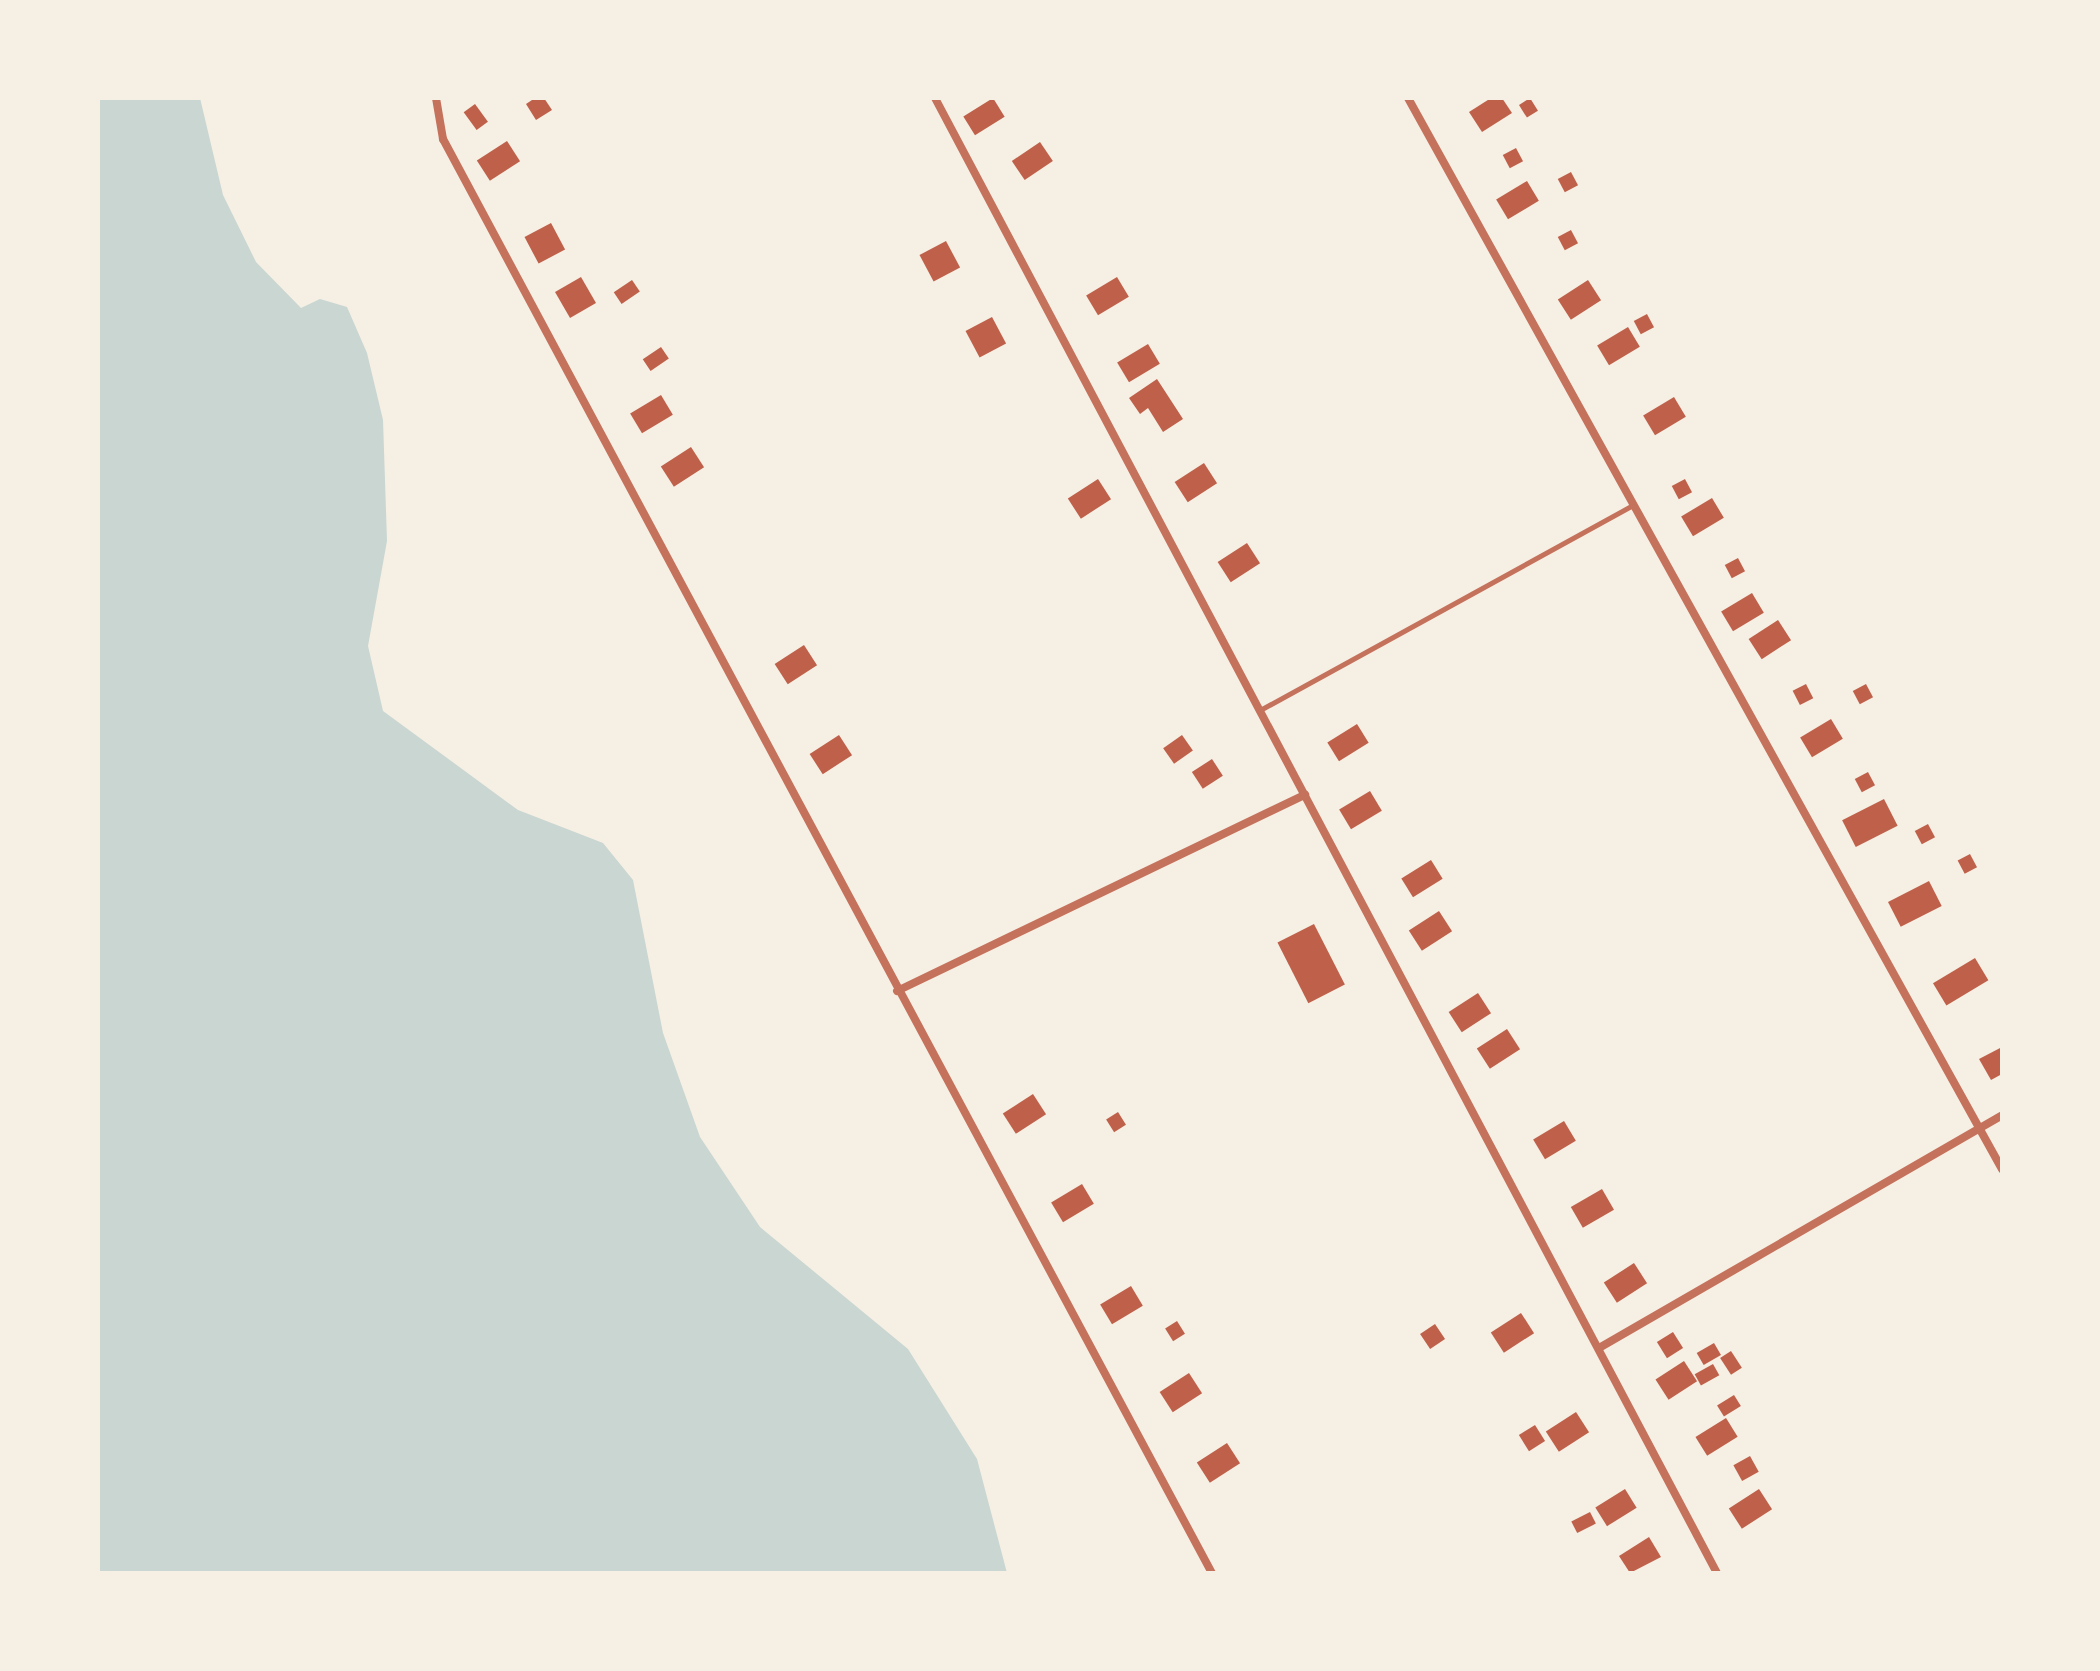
<!DOCTYPE html>
<html>
<head>
<meta charset="utf-8">
<style>
  body { margin:0 }
  #map { position:relative; width:2100px; height:1671px; overflow:hidden; background:#f6efe4; font-family:Barlow,sans-serif }
  div>[style] { position:absolute }
  [style*='--x'] { left:calc(var(--x)*1px); top:calc(var(--y)*1px); width:calc(var(--w)*1px); rotate:calc(var(--a)*1deg) }
  .water>* { inset:0; background:#c9d6d2 }
  .building>* { inset:0; background:#bf614a; transform-origin:0 0 }
  .service>* { height:5px; margin:-2.5px; padding:0 2.5px; transform-origin:2.5px; border-radius:2.5px; background:#c5725c }
  .minor>* { height:8px; margin:-4px; padding:0 4px; transform-origin:4px; border-radius:4px; background:#c5725c }
  span { translate:-50% -50%; white-space:nowrap; text-align:center; line-height:1.15; -webkit-text-stroke:6px #f6efe4; paint-order:stroke }
  .frame { position:absolute; inset:0; border:100px solid #f6efe4; pointer-events:none }
</style>
</head>
<body>
<div id="map">
  <div class="water">
    <i style="clip-path:polygon(98px 98px,200px 98px,223px 195px,256px 262px,301px 308px,320px 299px,347px 307px,367px 353px,383px 420px,387px 541px,368px 646px,383px 711px,518px 810px,603px 843px,633px 880px,663px 1033px,700px 1137px,760px 1227px,908px 1349px,977px 1459px,1007px 1573px,98px 1573px)"></i>
  </div>
  <div class="building">
    <i style="clip-path:polygon(535px 98px,544px 98px,552px 110px,536px 120px,526px 104px)"></i>
    <i style="left:993px;top:98px;width:22px;height:35px;rotate:58deg"></i>
    <i style="clip-path:polygon(1491px 98px,1502px 98px,1512px 113px,1482px 132px,1469px 112px)"></i>
    <i style="left:1530px;top:98px;width:15px;height:13px;rotate:58deg"></i>
    <i style="left:475px;top:104px;width:22px;height:14px;rotate:54deg"></i>
    <i style="left:507px;top:141px;width:24px;height:36px;rotate:57deg"></i>
    <i style="left:1040px;top:142px;width:23px;height:34px;rotate:56deg"></i>
    <i style="left:1516px;top:148px;width:15px;height:15px;rotate:62deg"></i>
    <i style="left:1571px;top:172px;width:15px;height:15px;rotate:62deg"></i>
    <i style="left:1527px;top:181px;width:23px;height:36px;rotate:59deg"></i>
    <i style="left:551px;top:223px;width:30px;height:30px;rotate:62deg"></i>
    <i style="left:1571px;top:230px;width:15px;height:15px;rotate:62deg"></i>
    <i style="left:946px;top:241px;width:30px;height:30px;rotate:62deg"></i>
    <i style="left:581px;top:277px;width:30px;height:30px;rotate:60deg"></i>
    <i style="left:1117px;top:277px;width:23px;height:36px;rotate:59deg"></i>
    <i style="left:632px;top:280px;width:14px;height:22px;rotate:56deg"></i>
    <i style="left:1588px;top:280px;width:24px;height:36px;rotate:57deg"></i>
    <i style="left:1647px;top:314px;width:15px;height:15px;rotate:62deg"></i>
    <i style="left:992px;top:317px;width:30px;height:30px;rotate:62deg"></i>
    <i style="left:1628px;top:327px;width:23px;height:36px;rotate:59deg"></i>
    <i style="left:1148px;top:344px;width:23px;height:36px;rotate:59deg"></i>
    <i style="left:661px;top:347px;width:14px;height:22px;rotate:56deg"></i>
    <i style="clip-path:polygon(1157px 379px,1183px 419px,1163px 432px,1148px 408px,1140px 414px,1129px 398px)"></i>
    <i style="left:661px;top:395px;width:23px;height:36px;rotate:59deg"></i>
    <i style="left:1674px;top:397px;width:23px;height:36px;rotate:59deg"></i>
    <i style="left:691px;top:447px;width:24px;height:36px;rotate:57deg"></i>
    <i style="left:1204px;top:463px;width:24px;height:35px;rotate:57deg"></i>
    <i style="left:1098px;top:479px;width:24px;height:36px;rotate:57deg"></i>
    <i style="left:1685px;top:479px;width:15px;height:15px;rotate:62deg"></i>
    <i style="left:1712px;top:498px;width:23px;height:36px;rotate:59deg"></i>
    <i style="left:1247px;top:543px;width:24px;height:35px;rotate:57deg"></i>
    <i style="left:1738px;top:558px;width:15px;height:15px;rotate:62deg"></i>
    <i style="left:1752px;top:593px;width:23px;height:36px;rotate:59deg"></i>
    <i style="left:1778px;top:620px;width:24px;height:35px;rotate:57deg"></i>
    <i style="left:804px;top:645px;width:24px;height:35px;rotate:57deg"></i>
    <i style="left:1806px;top:684px;width:16px;height:15px;rotate:63deg"></i>
    <i style="left:1866px;top:684px;width:15px;height:15px;rotate:62deg"></i>
    <i style="left:1831px;top:719px;width:23px;height:36px;rotate:59deg"></i>
    <i style="left:1357px;top:724px;width:22px;height:35px;rotate:58deg"></i>
    <i style="left:839px;top:735px;width:24px;height:35px;rotate:57deg"></i>
    <i style="left:1182px;top:735px;width:19px;height:23px;rotate:55deg"></i>
    <i style="left:1212px;top:759px;width:20px;height:24px;rotate:57deg"></i>
    <i style="left:1868px;top:772px;width:15px;height:15px;rotate:62deg"></i>
    <i style="left:1370px;top:791px;width:23px;height:36px;rotate:59deg"></i>
    <i style="left:1884px;top:799px;width:30px;height:47px;rotate:63deg"></i>
    <i style="left:1928px;top:824px;width:15px;height:15px;rotate:62deg"></i>
    <i style="left:1970px;top:854px;width:15px;height:14px;rotate:62deg"></i>
    <i style="left:1431px;top:860px;width:22px;height:35px;rotate:58deg"></i>
    <i style="left:1929px;top:881px;width:28px;height:46px;rotate:63deg"></i>
    <i style="left:1439px;top:911px;width:24px;height:36px;rotate:57deg"></i>
    <i style="left:1314px;top:924px;width:68px;height:41px;rotate:63deg"></i>
    <i style="left:1975px;top:958px;width:26px;height:49px;rotate:59deg"></i>
    <i style="left:1478px;top:993px;width:24px;height:35px;rotate:57deg"></i>
    <i style="left:1507px;top:1029px;width:24px;height:36px;rotate:57deg"></i>
    <i style="clip-path:polygon(2002px 1047px,2002px 1074px,1991px 1080px,1979px 1059px)"></i>
    <i style="left:1033px;top:1094px;width:24px;height:36px;rotate:57deg"></i>
    <i style="left:1118px;top:1112px;width:15px;height:14px;rotate:58deg"></i>
    <i style="left:1564px;top:1121px;width:23px;height:36px;rotate:59deg"></i>
    <i style="left:1082px;top:1184px;width:23px;height:36px;rotate:59deg"></i>
    <i style="left:1602px;top:1189px;width:24px;height:36px;rotate:60deg"></i>
    <i style="left:1634px;top:1263px;width:24px;height:36px;rotate:57deg"></i>
    <i style="left:1131px;top:1286px;width:23px;height:36px;rotate:59deg"></i>
    <i style="left:1521px;top:1313px;width:24px;height:36px;rotate:57deg"></i>
    <i style="left:1177px;top:1321px;width:15px;height:14px;rotate:58deg"></i>
    <i style="left:1435px;top:1324px;width:18px;height:18px;rotate:56deg"></i>
    <i style="left:1673px;top:1332px;width:19px;height:19px;rotate:58deg"></i>
    <i style="left:1714px;top:1343px;width:14px;height:20px;rotate:60deg"></i>
    <i style="left:1731px;top:1351px;width:20px;height:13px;rotate:57deg"></i>
    <i style="left:1684px;top:1361px;width:24px;height:34px;rotate:57deg"></i>
    <i style="left:1713px;top:1364px;width:13px;height:21px;rotate:61deg"></i>
    <i style="left:1189px;top:1373px;width:24px;height:35px;rotate:57deg"></i>
    <i style="left:1734px;top:1395px;width:13px;height:20px;rotate:58deg"></i>
    <i style="left:1576px;top:1412px;width:24px;height:36px;rotate:57deg"></i>
    <i style="left:1726px;top:1418px;width:22px;height:36px;rotate:58deg"></i>
    <i style="left:1535px;top:1425px;width:19px;height:19px;rotate:58deg"></i>
    <i style="left:1227px;top:1443px;width:24px;height:36px;rotate:57deg"></i>
    <i style="left:1750px;top:1456px;width:18px;height:19px;rotate:61deg"></i>
    <i style="left:1625px;top:1489px;width:22px;height:35px;rotate:58deg"></i>
    <i style="left:1759px;top:1489px;width:24px;height:36px;rotate:57deg"></i>
    <i style="left:1590px;top:1512px;width:13px;height:21px;rotate:63deg"></i>
    <i style="clip-path:polygon(1649px 1537px,1661px 1557px,1630px 1573px,1619px 1556px)"></i>
  </div>
  <div class="service">
    <i style="--x:1260;--y:710;--w:426;--a:-28.8"></i>
  </div>
  <div class="minor">
    <i style="--x:436;--y:98;--w:42;--a:80.3"></i>
    <i style="--x:443;--y:139;--w:1627;--a:61.8"></i>
    <i style="--x:935;--y:98;--w:1669;--a:62.07"></i>
    <i style="--x:1408;--y:98;--w:1225;--a:60.99"></i>
    <i style="--x:897;--y:991;--w:453;--a:-25.7"></i>
    <i style="--x:1599;--y:1348;--w:466;--a:-30"></i>
  </div>
  <div class="frame"></div>
</div>
</body>
</html>
